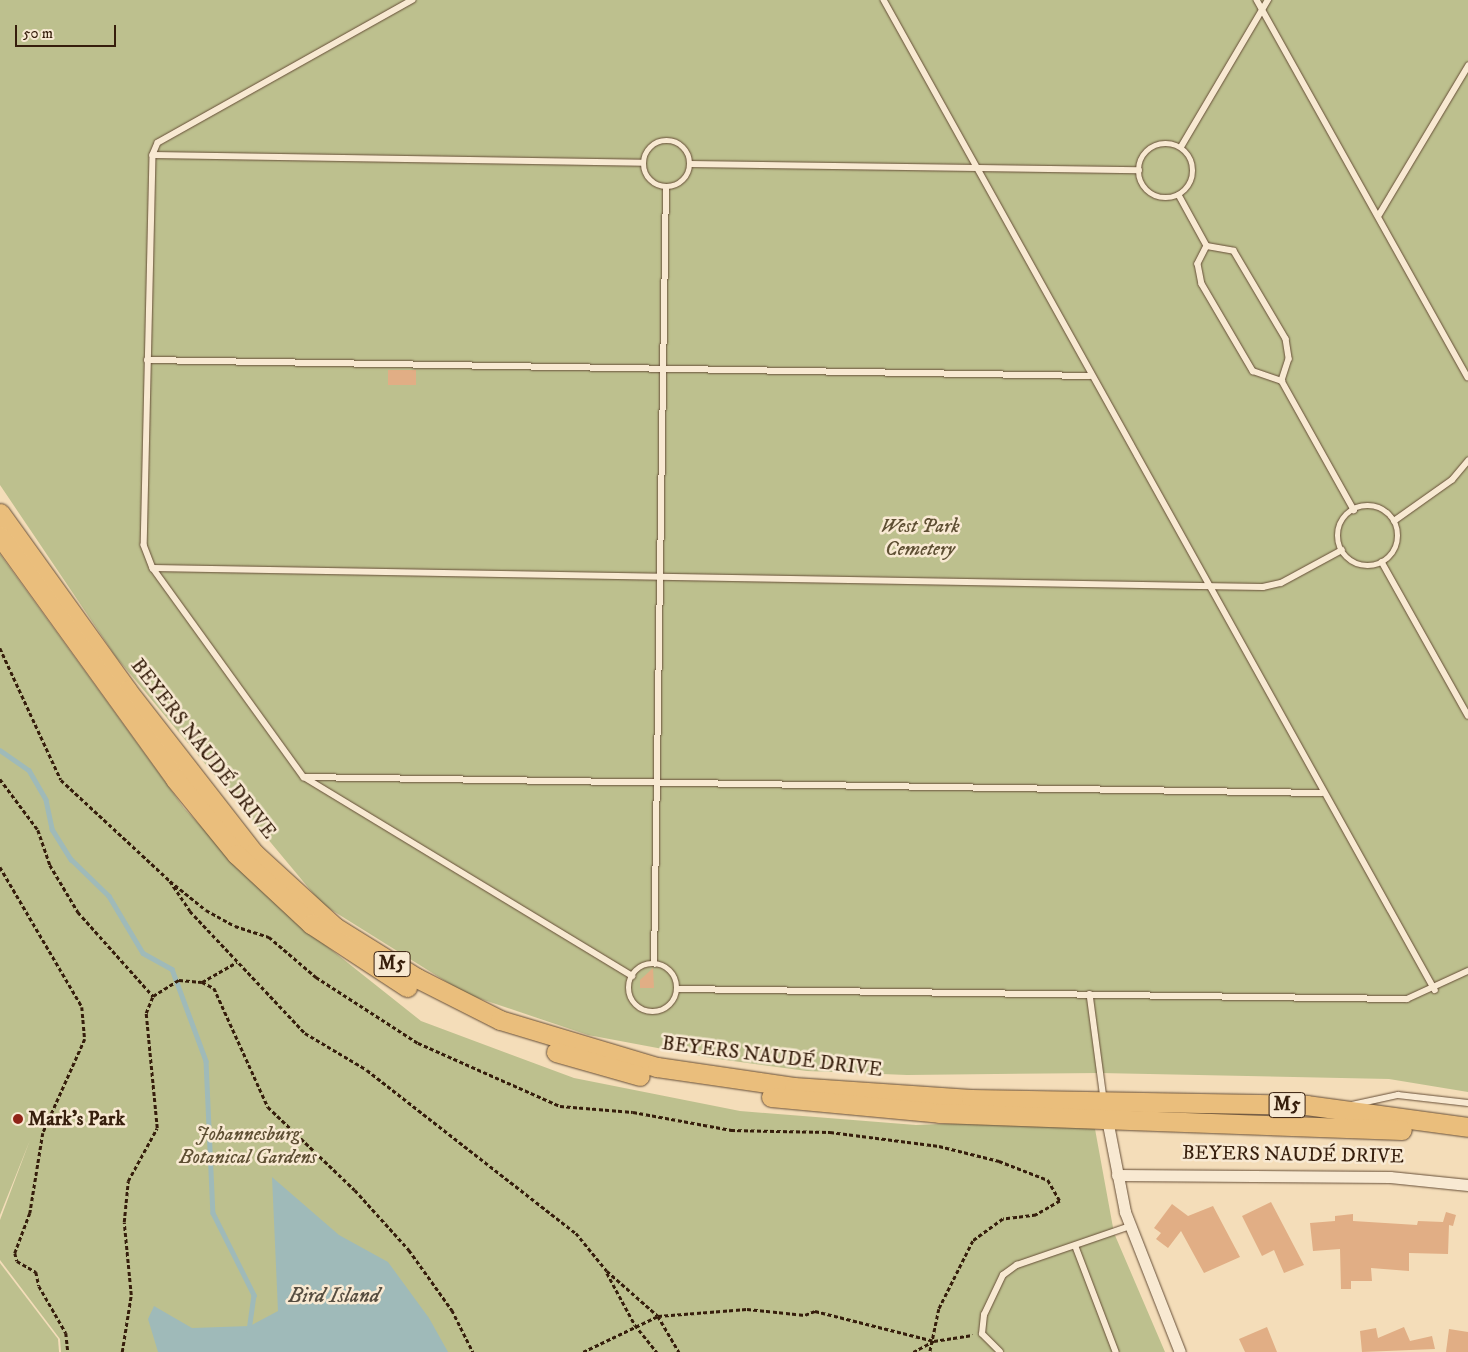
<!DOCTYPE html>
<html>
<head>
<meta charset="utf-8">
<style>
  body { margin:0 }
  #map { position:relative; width:1468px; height:1352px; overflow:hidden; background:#f4ddb9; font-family:"IM FELL DW Pica",serif }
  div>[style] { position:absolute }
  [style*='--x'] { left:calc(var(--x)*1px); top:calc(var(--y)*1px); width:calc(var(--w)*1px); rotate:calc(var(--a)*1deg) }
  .green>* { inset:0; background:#bdc08e }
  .water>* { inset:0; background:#9fbab9 }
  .stream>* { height:4.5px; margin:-2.25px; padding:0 2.25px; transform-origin:2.25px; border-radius:2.25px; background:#9fbab9 }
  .building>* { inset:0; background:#e1ae85; transform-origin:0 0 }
  .path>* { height:2.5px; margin-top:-1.25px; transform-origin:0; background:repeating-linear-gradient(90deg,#361e0c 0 4px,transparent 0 6.5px) }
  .roads { filter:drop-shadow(0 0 1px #664e37) drop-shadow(0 0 1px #664e37) }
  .lane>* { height:5.5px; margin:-2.75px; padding:0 2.75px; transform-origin:2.75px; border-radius:2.75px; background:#f8e9d2 }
  .lane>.ring { margin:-2.75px; padding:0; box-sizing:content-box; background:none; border:5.5px solid #f8e9d2; border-radius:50% }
  .street>* { height:11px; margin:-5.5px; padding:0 5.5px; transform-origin:5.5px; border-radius:5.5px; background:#f8e9d2 }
  .primary>* { height:19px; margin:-9.5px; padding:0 9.5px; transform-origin:9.5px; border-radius:9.5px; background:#eabe7c }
  .dots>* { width:14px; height:14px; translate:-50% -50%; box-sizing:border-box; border:2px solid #f8e9d2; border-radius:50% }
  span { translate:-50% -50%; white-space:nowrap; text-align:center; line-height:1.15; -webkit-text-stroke:5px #f8e9d2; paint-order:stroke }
  .shield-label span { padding:1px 4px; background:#f8e9d2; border:1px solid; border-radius:4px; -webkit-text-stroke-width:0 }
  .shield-label { font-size:19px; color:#361e0c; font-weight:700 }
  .park-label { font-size:20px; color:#5e4f33; font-style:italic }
  .street-label { font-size:20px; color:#361e0c }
  .poi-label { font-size:20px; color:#361e0c; font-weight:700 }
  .left { translate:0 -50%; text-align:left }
  .water-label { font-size:21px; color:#564d40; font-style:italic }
  .scale { position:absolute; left:15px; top:25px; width:101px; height:22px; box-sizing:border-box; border:2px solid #361e0c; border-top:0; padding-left:6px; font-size:15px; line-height:18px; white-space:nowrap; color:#361e0c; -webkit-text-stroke:4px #f8e9d2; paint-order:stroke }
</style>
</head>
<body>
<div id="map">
  <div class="green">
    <i style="clip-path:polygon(0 0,1468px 0,1468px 1092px,1389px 1079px,1100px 1073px,907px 1075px,807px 1071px,711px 1058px,588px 1035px,466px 994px,322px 904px,116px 657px,0 485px)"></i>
    <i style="clip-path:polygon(0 554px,184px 808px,245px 874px,309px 932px,421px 1021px,574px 1078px,740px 1111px,916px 1125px,1093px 1118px,1114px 1233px,1165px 1352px,61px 1352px,60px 1339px,0 1260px,0 1220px,30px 1140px,0 1215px)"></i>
    <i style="clip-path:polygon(0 1263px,58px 1339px,59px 1352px,0 1352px)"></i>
  </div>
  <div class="water">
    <i style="clip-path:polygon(272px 1177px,339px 1235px,388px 1262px,429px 1318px,448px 1352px,158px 1352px,148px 1319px,154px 1306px,192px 1328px,250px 1326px,278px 1311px)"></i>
  </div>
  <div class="stream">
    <i style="--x:0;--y:750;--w:35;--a:35"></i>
    <i style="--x:29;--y:770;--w:34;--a:60"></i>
    <i style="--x:46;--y:800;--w:30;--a:78"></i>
    <i style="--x:52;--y:829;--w:36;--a:58"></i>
    <i style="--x:71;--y:859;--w:53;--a:44.2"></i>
    <i style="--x:109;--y:896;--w:66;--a:59.2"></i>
    <i style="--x:143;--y:953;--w:33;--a:29"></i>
    <i style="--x:172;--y:969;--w:98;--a:69.7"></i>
    <i style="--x:206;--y:1061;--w:152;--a:87.4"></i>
    <i style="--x:213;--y:1213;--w:92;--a:63.4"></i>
    <i style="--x:254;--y:1295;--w:35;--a:98"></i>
  </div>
  <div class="building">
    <i style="left:416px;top:370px;width:15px;height:28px;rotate:90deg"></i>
    <i style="clip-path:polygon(653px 968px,654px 988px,640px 988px,640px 980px)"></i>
    <i style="clip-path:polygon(1271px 1202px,1304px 1265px,1284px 1273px,1274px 1250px,1262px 1256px,1242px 1216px)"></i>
    <i style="clip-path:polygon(1172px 1204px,1188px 1216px,1213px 1206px,1240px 1257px,1204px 1273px,1181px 1231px,1168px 1248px,1156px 1239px,1161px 1233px,1154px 1228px)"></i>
    <i style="clip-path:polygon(1446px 1212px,1456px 1215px,1453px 1226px,1449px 1225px,1448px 1254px,1409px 1253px,1409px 1271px,1371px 1268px,1372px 1281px,1351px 1281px,1351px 1289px,1341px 1289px,1340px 1249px,1313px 1251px,1310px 1223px,1335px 1221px,1335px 1216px,1353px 1214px,1353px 1221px,1417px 1225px,1418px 1221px,1443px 1222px)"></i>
    <i style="clip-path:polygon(1267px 1327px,1277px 1352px,1245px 1352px,1239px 1339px)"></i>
    <i style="clip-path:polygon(1404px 1327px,1410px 1341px,1432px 1336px,1435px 1349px,1362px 1352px,1360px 1331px,1376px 1328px,1378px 1338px)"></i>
    <i style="clip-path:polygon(1449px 1329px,1468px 1332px,1468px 1352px,1446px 1352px)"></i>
  </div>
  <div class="path">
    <i style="--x:0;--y:648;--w:145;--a:65.2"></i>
    <i style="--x:61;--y:780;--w:149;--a:42.8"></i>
    <i style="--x:170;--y:881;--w:36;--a:56"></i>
    <i style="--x:190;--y:911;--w:168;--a:46.7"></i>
    <i style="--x:305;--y:1033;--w:72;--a:30.8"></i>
    <i style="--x:367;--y:1070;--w:265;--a:38"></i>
    <i style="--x:576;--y:1233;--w:49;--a:50.8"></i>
    <i style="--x:607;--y:1271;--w:68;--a:41.4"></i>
    <i style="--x:658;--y:1316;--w:42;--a:59.7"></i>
    <i style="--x:0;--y:779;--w:64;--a:53.3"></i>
    <i style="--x:38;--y:830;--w:37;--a:71"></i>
    <i style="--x:50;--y:865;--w:55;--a:59.2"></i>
    <i style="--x:78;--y:912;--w:113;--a:48.2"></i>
    <i style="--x:0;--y:867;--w:162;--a:59.6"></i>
    <i style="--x:82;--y:1007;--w:32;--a:85"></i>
    <i style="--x:85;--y:1039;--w:103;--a:114.1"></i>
    <i style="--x:43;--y:1133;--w:81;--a:99.2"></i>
    <i style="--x:30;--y:1213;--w:43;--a:110.6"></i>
    <i style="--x:15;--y:1253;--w:8;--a:76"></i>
    <i style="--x:17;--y:1261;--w:22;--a:30"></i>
    <i style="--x:36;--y:1272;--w:14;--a:78"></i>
    <i style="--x:39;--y:1286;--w:54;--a:60.1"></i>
    <i style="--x:66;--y:1333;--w:19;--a:84"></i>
    <i style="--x:170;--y:881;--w:46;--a:38.9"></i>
    <i style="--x:206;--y:910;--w:33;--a:29"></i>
    <i style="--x:235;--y:926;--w:36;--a:18"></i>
    <i style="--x:269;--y:937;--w:62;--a:40.4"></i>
    <i style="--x:316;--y:977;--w:121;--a:32.9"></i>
    <i style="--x:418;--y:1043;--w:155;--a:23.9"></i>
    <i style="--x:560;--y:1106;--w:73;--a:4.7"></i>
    <i style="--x:633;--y:1112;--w:100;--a:10.4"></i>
    <i style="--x:731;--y:1130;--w:99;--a:1.2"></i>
    <i style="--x:830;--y:1132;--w:110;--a:7.3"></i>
    <i style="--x:939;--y:1146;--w:62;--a:14"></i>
    <i style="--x:999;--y:1161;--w:53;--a:21.2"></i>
    <i style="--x:1048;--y:1180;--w:24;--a:60"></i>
    <i style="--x:1060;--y:1201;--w:28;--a:150"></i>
    <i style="--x:1036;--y:1215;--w:33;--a:173"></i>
    <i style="--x:1003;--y:1219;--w:37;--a:144"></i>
    <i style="--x:973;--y:1241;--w:76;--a:116.6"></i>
    <i style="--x:939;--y:1309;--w:44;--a:101.8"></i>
    <i style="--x:202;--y:982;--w:40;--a:-29.7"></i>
    <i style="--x:607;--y:1273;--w:59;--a:61.7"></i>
    <i style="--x:635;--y:1325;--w:35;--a:51"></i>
    <i style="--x:122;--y:1352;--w:58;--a:-81"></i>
    <i style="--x:131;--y:1295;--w:73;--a:-95.5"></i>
    <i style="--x:124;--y:1222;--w:41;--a:-84.4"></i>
    <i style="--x:128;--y:1181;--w:60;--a:-61.3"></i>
    <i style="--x:157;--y:1128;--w:116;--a:-95.5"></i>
    <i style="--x:146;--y:1013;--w:18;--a:-68"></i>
    <i style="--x:153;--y:996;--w:31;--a:-32"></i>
    <i style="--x:179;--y:980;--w:23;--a:5"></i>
    <i style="--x:202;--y:982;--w:13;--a:27"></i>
    <i style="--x:214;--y:988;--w:131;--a:65.6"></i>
    <i style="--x:268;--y:1107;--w:120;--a:43.7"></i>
    <i style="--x:355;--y:1190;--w:81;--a:48"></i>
    <i style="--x:409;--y:1250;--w:74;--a:54.4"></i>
    <i style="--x:452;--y:1310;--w:47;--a:63.4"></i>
    <i style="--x:583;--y:1352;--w:83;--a:-25.6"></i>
    <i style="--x:658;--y:1316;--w:89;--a:-4.5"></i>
    <i style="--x:747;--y:1309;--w:58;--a:5.9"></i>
    <i style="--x:805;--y:1315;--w:11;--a:-22"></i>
    <i style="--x:815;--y:1311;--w:123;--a:14.1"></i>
    <i style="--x:913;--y:1352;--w:24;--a:-28"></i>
    <i style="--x:934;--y:1341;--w:39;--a:-9"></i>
  </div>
  <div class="roads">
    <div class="lane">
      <i style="--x:413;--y:0;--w:292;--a:150.7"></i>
      <i style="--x:158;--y:143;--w:13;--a:113"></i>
      <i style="--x:153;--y:155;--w:390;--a:91.3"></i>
      <i style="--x:144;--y:545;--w:25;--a:69"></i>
      <i style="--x:153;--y:568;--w:258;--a:54.2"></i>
      <i style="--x:304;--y:777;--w:384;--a:31.2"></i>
      <i style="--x:884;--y:0;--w:1133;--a:60.9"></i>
      <i style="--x:1257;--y:0;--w:432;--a:60.8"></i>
      <i class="ring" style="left:644px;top:141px;width:40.5px;height:40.5px"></i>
      <i class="ring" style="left:1139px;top:144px;width:48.5px;height:48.5px"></i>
      <i style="--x:1181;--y:147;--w:171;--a:-59.4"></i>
      <i style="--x:153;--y:155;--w:490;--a:0.9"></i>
      <i style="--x:690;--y:164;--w:449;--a:0.8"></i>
      <i style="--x:1179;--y:195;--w:58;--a:61.2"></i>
      <i style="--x:1379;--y:215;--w:174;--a:-59.1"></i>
      <i style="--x:1207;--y:246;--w:27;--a:10"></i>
      <i style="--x:1234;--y:251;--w:102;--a:59.4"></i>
      <i style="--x:1286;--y:339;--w:20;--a:81"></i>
      <i style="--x:1289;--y:359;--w:23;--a:108"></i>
      <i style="--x:1282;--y:381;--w:148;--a:60.8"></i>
      <i style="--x:1207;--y:246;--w:20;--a:117"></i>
      <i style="--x:1198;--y:264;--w:20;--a:79"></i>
      <i style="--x:1202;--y:284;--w:101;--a:59.6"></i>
      <i style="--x:1253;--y:371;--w:31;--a:19"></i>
      <i style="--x:147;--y:360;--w:943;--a:0.97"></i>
      <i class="ring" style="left:1338px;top:506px;width:54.5px;height:54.5px"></i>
      <i style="--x:1394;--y:521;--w:71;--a:-35.3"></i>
      <i style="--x:1452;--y:480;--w:25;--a:-50"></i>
      <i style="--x:1382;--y:562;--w:176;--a:60.7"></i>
      <i style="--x:153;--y:568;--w:1110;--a:0.98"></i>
      <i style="--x:1263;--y:587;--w:18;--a:-13"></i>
      <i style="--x:1281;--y:583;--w:69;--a:-28.4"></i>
      <i style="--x:304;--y:777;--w:1018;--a:0.9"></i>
      <i class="ring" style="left:629px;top:964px;width:42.5px;height:42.5px"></i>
      <i style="--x:654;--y:964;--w:777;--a:-89.12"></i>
      <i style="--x:678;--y:989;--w:729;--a:0.79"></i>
      <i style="--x:1407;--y:999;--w:67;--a:-24.7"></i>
      <i style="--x:1090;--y:994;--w:106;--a:82.4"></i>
      <i style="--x:1352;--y:1105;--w:47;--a:-12.3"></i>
      <i style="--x:1398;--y:1095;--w:70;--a:6.5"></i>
      <i style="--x:1076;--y:1247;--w:112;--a:69.1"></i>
      <i style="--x:1000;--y:1352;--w:25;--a:-135"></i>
      <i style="--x:982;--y:1334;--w:19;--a:-84"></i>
      <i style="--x:984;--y:1315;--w:44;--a:-64.6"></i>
      <i style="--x:1003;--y:1275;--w:17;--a:-36"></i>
      <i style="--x:1017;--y:1265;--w:120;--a:-19"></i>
    </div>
    <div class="street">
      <i style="--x:1106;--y:1114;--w:100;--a:79"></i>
      <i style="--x:1125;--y:1212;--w:150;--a:68.6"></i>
      <i style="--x:1117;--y:1175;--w:273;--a:0.4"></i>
      <i style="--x:1390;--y:1177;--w:78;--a:5.9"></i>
    </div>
    <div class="primary">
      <i style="--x:0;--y:513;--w:218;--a:54.3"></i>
      <i style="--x:127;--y:690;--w:207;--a:52.1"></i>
      <i style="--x:254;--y:853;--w:110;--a:42.4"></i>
      <i style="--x:335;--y:927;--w:97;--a:31.9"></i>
      <i style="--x:417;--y:978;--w:93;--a:26.8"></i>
      <i style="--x:500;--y:1020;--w:164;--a:16.7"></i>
      <i style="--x:657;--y:1067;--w:138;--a:8.3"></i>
      <i style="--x:794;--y:1087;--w:177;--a:3.9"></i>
      <i style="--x:971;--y:1099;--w:335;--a:1"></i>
      <i style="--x:1306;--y:1105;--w:163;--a:7.7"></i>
      <i style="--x:0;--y:536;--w:299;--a:54.2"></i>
      <i style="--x:175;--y:779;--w:97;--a:50.9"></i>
      <i style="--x:236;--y:854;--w:103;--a:43"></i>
      <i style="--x:311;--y:924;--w:115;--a:33.3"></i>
      <i style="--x:556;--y:1052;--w:87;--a:15.9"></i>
      <i style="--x:771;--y:1097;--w:169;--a:5.4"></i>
      <i style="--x:939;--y:1113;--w:463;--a:2.1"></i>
    </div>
  </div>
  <div class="dots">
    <i style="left:18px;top:1119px;background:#8f2418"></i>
  </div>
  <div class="shield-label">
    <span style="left:392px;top:964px">M5</span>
    <span style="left:1287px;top:1105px">M5</span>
  </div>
  <div class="park-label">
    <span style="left:920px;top:538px">West Park<br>Cemetery</span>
    <span style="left:248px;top:1146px">Johannesburg<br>Botanical Gardens</span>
  </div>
  <div class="street-label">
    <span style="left:203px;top:749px;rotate:52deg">BEYERS NAUDÉ DRIVE</span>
    <span style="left:772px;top:1057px;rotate:7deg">BEYERS NAUDÉ DRIVE</span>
    <span style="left:1293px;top:1155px;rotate:1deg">BEYERS NAUDÉ DRIVE</span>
  </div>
  <div class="poi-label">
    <span class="left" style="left:28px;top:1119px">Mark's Park</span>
  </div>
  <div class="water-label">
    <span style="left:334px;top:1296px">Bird Island</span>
  </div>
  <div class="scale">50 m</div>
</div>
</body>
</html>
